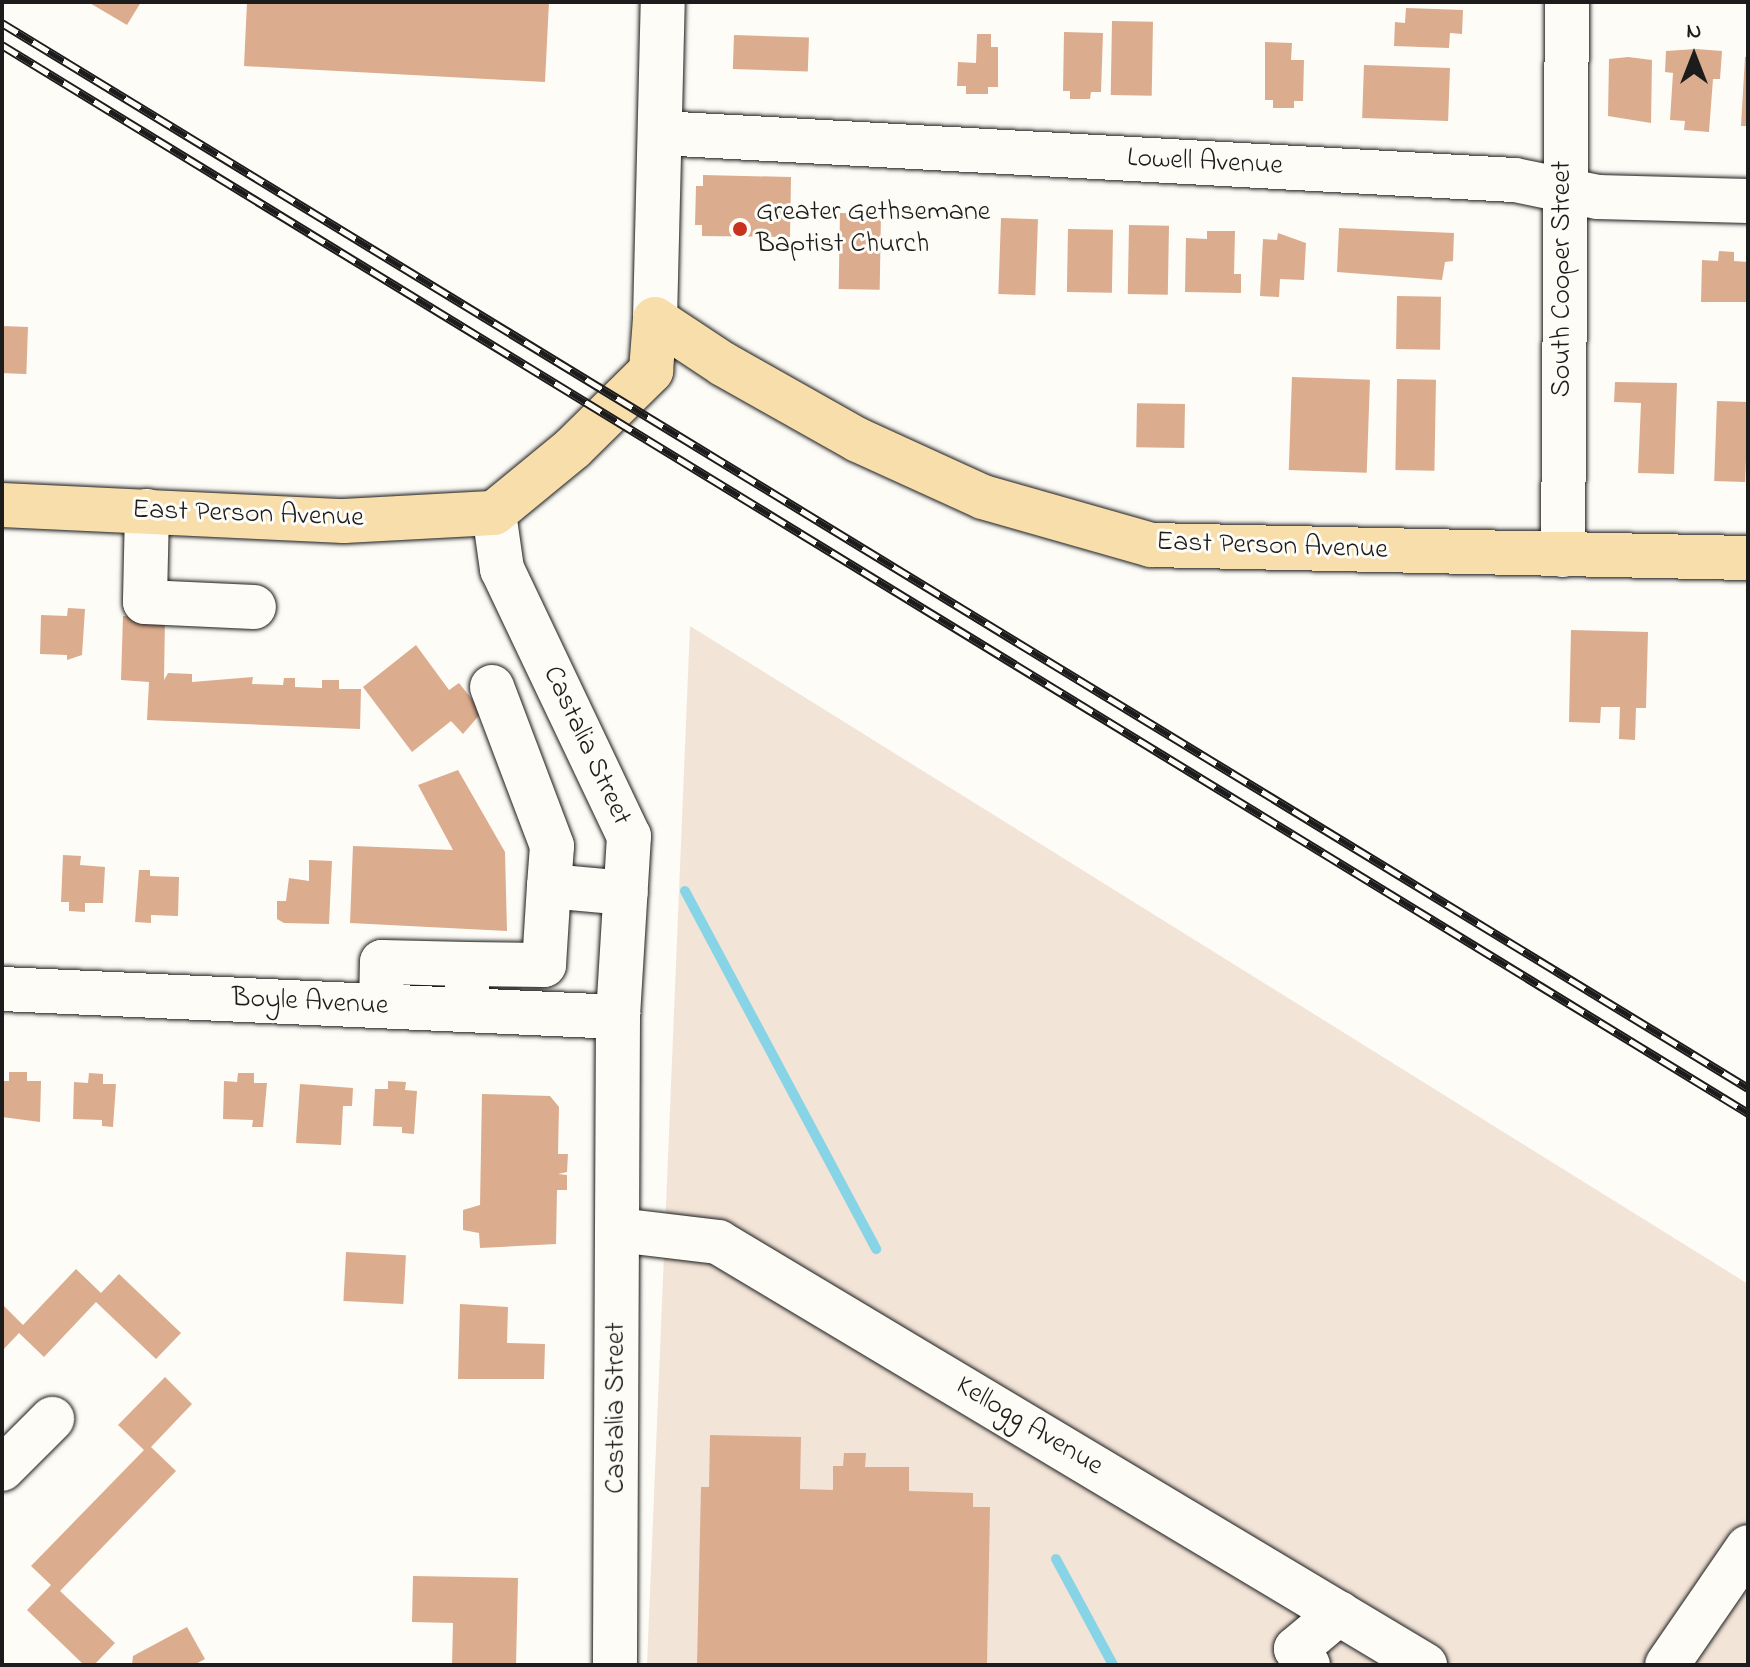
<!DOCTYPE html>
<html>
<head>
<meta charset="utf-8">
<style>
  body { margin:0 }
  #map { position:relative; width:1750px; height:1667px; overflow:hidden; background:#fdfcf7; font-family:"Indie Flower",sans-serif }
  div>[style] { position:absolute }
  [style*='--x'] { left:calc(var(--x)*1px); top:calc(var(--y)*1px); width:calc(var(--w)*1px); rotate:calc(var(--a)*1deg) }
  .built>* { inset:0; background:#f3e4d8 }
  .stream>* { height:10px; margin:-5px; padding:0 5px; transform-origin:5px; border-radius:5px; background:#88d4e7 }
  .building>* { inset:0; background:#dcac8e; transform-origin:0 0 }
  .roads { filter:drop-shadow(0 0 2px #1c1c1c) drop-shadow(0 0 2px #1c1c1c) }
  .minor>* { height:44px; margin:-22px; padding:0 22px; transform-origin:22px; border-radius:22px; background:#fdfcf7 }
  .major>* { height:44px; margin:-22px; padding:0 22px; transform-origin:22px; border-radius:22px; background:#f8deab }
  .rail>* { height:9px; margin-top:-4.5px; transform-origin:0; background:repeating-linear-gradient(90deg,#fdfcf7 0 18px,#1c1c1c 0 36px); box-sizing:border-box; border-block:2px solid #1c1c1c }
  .dots>* { width:22px; height:22px; translate:-50% -50%; box-sizing:border-box; border:4px solid #fdfcf7; border-radius:50% }
  span { translate:-50% -50%; white-space:nowrap; text-align:center; line-height:1.15; -webkit-text-stroke:6px #fdfcf7; paint-order:stroke }
  .street-label { font-size:28px; color:#1c1c1c }
  .poi-label { font-size:28px; color:#1c1c1c }
  .left { translate:0 -50%; text-align:left }
  .frame { position:absolute; inset:0; border:4px solid #1c1c1c; pointer-events:none }
  .north { position:absolute; left:1654px; top:16px; width:80px; height:80px; -webkit-text-stroke:6px #fdfcf7; paint-order:stroke; rotate:0deg; font-size:22px; font-weight:700; line-height:32px; text-align:center; color:#1c1c1c }
  .north::after { content:''; display:block; margin:auto; width:28px; height:36px; background:#1c1c1c; clip-path:polygon(50% 0,100% 100%,50% 72%,0 100%) }
</style>
</head>
<body>
<div id="map">
  <div class="built">
    <i style="clip-path:polygon(690px 626px,1748px 1284px,1748px 1665px,647px 1665px)"></i>
  </div>
  <div class="stream">
    <i style="--x:685;--y:891;--w:406;--a:61.9"></i>
    <i style="--x:1056;--y:1559;--w:120;--a:61.7"></i>
  </div>
  <div class="building">
    <i style="clip-path:polygon(88px 2px,141px 2px,127px 25px)"></i>
    <i style="clip-path:polygon(247px 2px,549px 2px,545px 82px,244px 66px)"></i>
    <i style="clip-path:polygon(1406px 8px,1463px 10px,1462px 34px,1450px 33px,1449px 48px,1394px 46px,1395px 22px,1405px 23px)"></i>
    <i style="left:1112px;top:21px;width:41px;height:74px;rotate:1deg"></i>
    <i style="clip-path:polygon(1064px 32px,1103px 33px,1101px 92px,1091px 92px,1090px 99px,1070px 99px,1070px 91px,1063px 91px)"></i>
    <i style="clip-path:polygon(977px 34px,991px 34px,991px 47px,998px 47px,998px 87px,988px 87px,988px 94px,966px 94px,966px 86px,957px 86px,958px 62px,976px 63px)"></i>
    <i style="left:734px;top:35px;width:75px;height:34px;rotate:2deg"></i>
    <i style="clip-path:polygon(1265px 42px,1292px 43px,1291px 60px,1304px 60px,1303px 101px,1294px 101px,1294px 108px,1273px 108px,1273px 100px,1265px 100px)"></i>
    <i style="clip-path:polygon(1696px 49px,1722px 51px,1720px 79px,1713px 79px,1709px 132px,1684px 130px,1685px 121px,1670px 120px,1673px 73px,1665px 72px,1666px 51px)"></i>
    <i style="clip-path:polygon(1628px 57px,1652px 60px,1651px 123px,1608px 116px,1609px 59px)"></i>
    <i style="clip-path:polygon(1745px 57px,1748px 57px,1748px 126px,1741px 126px)"></i>
    <i style="left:1364px;top:65px;width:86px;height:53px;rotate:2deg"></i>
    <i style="clip-path:polygon(703px 175px,791px 177px,790px 237px,702px 236px,702px 225px,695px 225px,696px 186px,703px 186px)"></i>
    <i style="left:840px;top:213px;width:41px;height:76px;rotate:1deg"></i>
    <i style="left:1001px;top:218px;width:37px;height:76px;rotate:2deg"></i>
    <i style="left:1129px;top:225px;width:40px;height:69px;rotate:1deg"></i>
    <i style="clip-path:polygon(1339px 228px,1454px 233px,1453px 261px,1445px 262px,1442px 280px,1337px 272px)"></i>
    <i style="left:1068px;top:229px;width:45px;height:63px;rotate:1deg"></i>
    <i style="clip-path:polygon(1207px 231px,1235px 231px,1234px 274px,1241px 274px,1241px 293px,1185px 292px,1186px 238px,1207px 239px)"></i>
    <i style="clip-path:polygon(1278px 233px,1306px 243px,1304px 280px,1280px 279px,1279px 297px,1260px 296px,1263px 239px,1277px 240px)"></i>
    <i style="clip-path:polygon(1719px 251px,1734px 252px,1734px 261px,1748px 262px,1748px 302px,1701px 302px,1702px 260px,1718px 261px)"></i>
    <i style="left:1397px;top:296px;width:44px;height:53px;rotate:1deg"></i>
    <i style="left:2px;top:326px;width:26px;height:47px;rotate:2deg"></i>
    <i style="left:1292px;top:377px;width:78px;height:93px;rotate:2deg"></i>
    <i style="left:1397px;top:379px;width:39px;height:91px;rotate:1deg"></i>
    <i style="clip-path:polygon(1615px 382px,1677px 383px,1674px 474px,1638px 473px,1641px 403px,1614px 402px)"></i>
    <i style="left:1717px;top:401px;width:31px;height:80px;rotate:2deg"></i>
    <i style="left:1185px;top:404px;width:44px;height:48px;rotate:91deg"></i>
    <i style="clip-path:polygon(68px 608px,85px 609px,82px 655px,67px 660px,67px 655px,40px 654px,41px 615px,67px 616px)"></i>
    <i style="clip-path:polygon(123px 616px,165px 618px,164px 680px,168px 673px,192px 674px,192px 682px,253px 677px,252px 684px,283px 685px,284px 678px,295px 678px,295px 687px,322px 688px,322px 680px,339px 680px,339px 689px,361px 689px,360px 729px,147px 720px,149px 682px,121px 680px)"></i>
    <i style="clip-path:polygon(1571px 630px,1648px 632px,1646px 708px,1636px 708px,1635px 740px,1619px 739px,1620px 707px,1601px 707px,1600px 723px,1569px 722px)"></i>
    <i style="clip-path:polygon(416px 645px,449px 690px,459px 683px,482px 712px,463px 734px,451px 721px,412px 752px,363px 687px)"></i>
    <i style="clip-path:polygon(458px 770px,505px 852px,507px 931px,350px 923px,353px 846px,453px 850px,418px 785px)"></i>
    <i style="clip-path:polygon(63px 855px,81px 856px,80px 865px,105px 867px,103px 903px,85px 903px,85px 912px,69px 911px,69px 902px,61px 902px)"></i>
    <i style="clip-path:polygon(309px 860px,332px 861px,329px 924px,284px 923px,277px 919px,277px 901px,286px 901px,289px 878px,309px 881px)"></i>
    <i style="clip-path:polygon(139px 870px,150px 870px,150px 876px,179px 877px,178px 916px,151px 915px,151px 923px,135px 922px)"></i>
    <i style="clip-path:polygon(9px 1072px,27px 1072px,27px 1081px,41px 1081px,40px 1122px,2px 1117px,2px 1081px,9px 1081px)"></i>
    <i style="clip-path:polygon(89px 1073px,103px 1074px,103px 1084px,116px 1084px,113px 1127px,102px 1126px,102px 1120px,73px 1119px,74px 1082px,88px 1083px)"></i>
    <i style="clip-path:polygon(238px 1073px,254px 1073px,254px 1083px,267px 1083px,263px 1127px,252px 1127px,253px 1120px,223px 1119px,224px 1081px,237px 1082px)"></i>
    <i style="clip-path:polygon(388px 1081px,406px 1082px,405px 1090px,417px 1091px,414px 1134px,402px 1133px,402px 1127px,373px 1126px,375px 1089px,388px 1089px)"></i>
    <i style="clip-path:polygon(300px 1084px,353px 1088px,352px 1106px,343px 1106px,341px 1145px,296px 1143px)"></i>
    <i style="clip-path:polygon(482px 1094px,550px 1096px,559px 1107px,558px 1154px,568px 1154px,567px 1172px,558px 1174px,567px 1175px,567px 1190px,557px 1190px,556px 1244px,480px 1248px,479px 1233px,463px 1230px,463px 1210px,480px 1205px)"></i>
    <i style="left:346px;top:1252px;width:60px;height:49px;rotate:3deg"></i>
    <i style="clip-path:polygon(76px 1269px,101px 1293px,119px 1274px,181px 1333px,156px 1359px,96px 1302px,44px 1357px,19px 1333px,2px 1351px,2px 1304px,23px 1325px)"></i>
    <i style="clip-path:polygon(460px 1304px,508px 1307px,507px 1343px,545px 1344px,544px 1379px,458px 1379px)"></i>
    <i style="clip-path:polygon(165px 1377px,192px 1404px,151px 1447px,176px 1471px,60px 1591px,115px 1643px,94px 1665px,84px 1665px,27px 1610px,51px 1585px,31px 1566px,144px 1450px,118px 1425px)"></i>
    <i style="clip-path:polygon(710px 1435px,801px 1437px,800px 1489px,833px 1490px,833px 1466px,843px 1466px,844px 1453px,866px 1453px,865px 1467px,909px 1467px,909px 1491px,973px 1493px,973px 1507px,990px 1507px,987px 1665px,697px 1665px,701px 1487px,709px 1487px)"></i>
    <i style="clip-path:polygon(413px 1576px,518px 1578px,516px 1665px,452px 1665px,453px 1623px,412px 1622px)"></i>
    <i style="clip-path:polygon(187px 1627px,205px 1659px,194px 1665px,132px 1665px,133px 1656px)"></i>
  </div>
  <div class="roads">
    <div class="minor">
      <i style="--x:660;--y:133;--w:856;--a:3.15"></i>
      <i style="--x:1515;--y:180;--w:85;--a:11.6"></i>
      <i style="--x:1598;--y:197;--w:150;--a:1.5"></i>
      <i style="--x:655;--y:319;--w:317;--a:-88.6"></i>
      <i style="--x:147;--y:511;--w:91;--a:91.3"></i>
      <i style="--x:145;--y:602;--w:109;--a:2.6"></i>
      <i style="--x:494;--y:513;--w:57;--a:81.9"></i>
      <i style="--x:502;--y:569;--w:296;--a:64.6"></i>
      <i style="--x:629;--y:836;--w:181;--a:93.5"></i>
      <i style="--x:618;--y:1017;--w:648;--a:90.27"></i>
      <i style="--x:1563;--y:555;--w:553;--a:-89.59"></i>
      <i style="--x:492;--y:687;--w:170;--a:69.3"></i>
      <i style="--x:552;--y:846;--w:40;--a:94.3"></i>
      <i style="--x:467;--y:964;--w:77;--a:0.7"></i>
      <i style="--x:544;--y:965;--w:79;--a:-86.4"></i>
      <i style="--x:549;--y:886;--w:77;--a:5.2"></i>
      <i style="--x:2;--y:989;--w:617;--a:2.6"></i>
      <i style="--x:381;--y:1006;--w:44;--a:-88.7"></i>
      <i style="--x:382;--y:962;--w:85;--a:1.3"></i>
      <i style="--x:467;--y:964;--w:29;--a:90"></i>
      <i style="--x:618;--y:1230;--w:101;--a:6.8"></i>
      <i style="--x:718;--y:1242;--w:824;--a:30.89"></i>
      <i style="--x:2;--y:1469;--w:71;--a:-45"></i>
      <i style="--x:1308;--y:1665;--w:20;--a:-127"></i>
      <i style="--x:1296;--y:1649;--w:56;--a:-39.9"></i>
      <i style="--x:1667;--y:1665;--w:143;--a:-55.5"></i>
    </div>
    <div class="major">
      <i style="--x:2;--y:505;--w:342;--a:2.7"></i>
      <i style="--x:344;--y:521;--w:150;--a:-3.1"></i>
      <i style="--x:494;--y:513;--w:102;--a:-39.4"></i>
      <i style="--x:573;--y:448;--w:110;--a:-44.6"></i>
      <i style="--x:651;--y:371;--w:52;--a:-85.6"></i>
      <i style="--x:655;--y:319;--w:82;--a:33.5"></i>
      <i style="--x:723;--y:364;--w:155;--a:29.4"></i>
      <i style="--x:858;--y:440;--w:137;--a:24.5"></i>
      <i style="--x:983;--y:497;--w:175;--a:15.9"></i>
      <i style="--x:1151;--y:545;--w:597;--a:1.25"></i>
    </div>
  </div>
  <div class="rail">
    <i style="--x:2;--y:23;--w:2045;--a:31.38"></i>
    <i style="--x:2;--y:45;--w:2047;--a:31.45"></i>
  </div>
  <div class="dots">
    <i style="left:740px;top:229px;background:#c8321e"></i>
  </div>
  <div class="street-label">
    <span style="left:1205px;top:163px;rotate:3deg">Lowell Avenue</span>
    <span style="left:1563px;top:279px;rotate:-90deg">South Cooper Street</span>
    <span style="left:248px;top:515px;rotate:2deg">East Person Avenue</span>
    <span style="left:1272px;top:547px;rotate:2deg">East Person Avenue</span>
    <span style="left:586px;top:746px;rotate:65deg">Castalia Street</span>
    <span style="left:310px;top:1003px;rotate:3deg">Boyle Avenue</span>
    <span style="left:617px;top:1408px;rotate:-90deg">Castalia Street</span>
    <span style="left:1029px;top:1427px;rotate:31deg">Kellogg Avenue</span>
  </div>
  <div class="poi-label">
    <span class="left" style="left:756px;top:229px">Greater Gethsemane<br>Baptist Church</span>
  </div>
  <div class="frame"></div>
  <div class="north">N</div>
</div>
</body>
</html>
